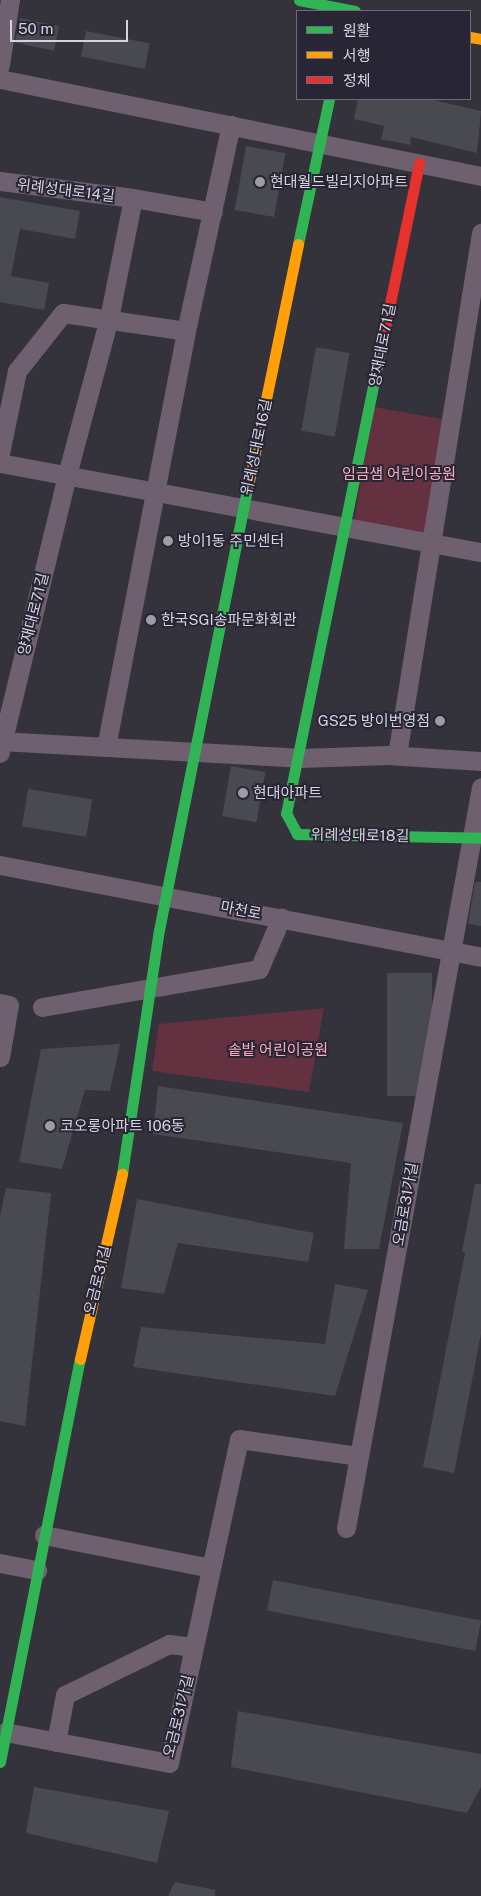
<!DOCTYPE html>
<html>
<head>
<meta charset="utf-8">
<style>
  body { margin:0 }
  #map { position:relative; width:481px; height:1896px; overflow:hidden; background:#34323b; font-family:"Public Sans","Noto Sans KR",sans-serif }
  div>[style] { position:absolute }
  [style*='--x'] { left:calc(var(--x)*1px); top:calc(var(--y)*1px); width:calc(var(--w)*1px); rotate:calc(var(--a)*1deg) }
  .green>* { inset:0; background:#63313f; transform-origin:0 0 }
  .building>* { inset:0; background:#484a50; transform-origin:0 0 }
  .street>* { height:19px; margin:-9.5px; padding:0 9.5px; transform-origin:9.5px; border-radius:9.5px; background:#6e606e }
  .fast>* { height:11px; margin:-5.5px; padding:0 5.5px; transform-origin:5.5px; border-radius:5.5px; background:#30b455 }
  .slow>* { height:11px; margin:-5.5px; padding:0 5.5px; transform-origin:5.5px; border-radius:5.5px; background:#ff9f0a }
  .jam>* { height:11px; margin:-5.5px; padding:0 5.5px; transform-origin:5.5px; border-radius:5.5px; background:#e5322d }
  .dots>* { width:14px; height:14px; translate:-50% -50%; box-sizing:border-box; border:2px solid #282535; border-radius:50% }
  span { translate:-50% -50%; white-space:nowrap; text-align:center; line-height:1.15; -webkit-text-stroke:4px #282535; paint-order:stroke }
  .poi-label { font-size:15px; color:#d5d3de }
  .left { translate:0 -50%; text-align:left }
  .right { translate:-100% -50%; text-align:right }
  .street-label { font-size:15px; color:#d5d3de }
  .park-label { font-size:15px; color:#f9adbe }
  .legend { position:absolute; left:296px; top:10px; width:175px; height:90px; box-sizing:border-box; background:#282535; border:1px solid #6d6b79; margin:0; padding:6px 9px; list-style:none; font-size:15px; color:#d5d3de }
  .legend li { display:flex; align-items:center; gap:10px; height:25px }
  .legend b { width:25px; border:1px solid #6d6b79 }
  .scale { position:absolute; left:10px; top:20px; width:118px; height:22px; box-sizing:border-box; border:2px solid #d5d3de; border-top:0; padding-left:6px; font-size:15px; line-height:18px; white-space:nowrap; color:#d5d3de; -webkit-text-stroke:4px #282535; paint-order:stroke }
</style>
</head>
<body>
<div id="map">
  <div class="green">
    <i style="left:374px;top:407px;width:72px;height:123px;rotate:10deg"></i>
    <i style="clip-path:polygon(324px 1008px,309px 1092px,152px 1071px,159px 1024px)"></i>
  </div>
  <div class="building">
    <i style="left:20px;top:18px;width:40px;height:25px;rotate:12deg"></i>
    <i style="left:86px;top:31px;width:65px;height:26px;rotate:11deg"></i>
    <i style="clip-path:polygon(358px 99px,429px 99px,481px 111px,477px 153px,411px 137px,410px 145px,381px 139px,384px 126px,354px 119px)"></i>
    <i style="left:246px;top:146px;width:40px;height:65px;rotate:10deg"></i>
    <i style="clip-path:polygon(0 197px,80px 211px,75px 239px,20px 229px,11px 276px,49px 283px,44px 310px,0 302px)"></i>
    <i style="left:316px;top:347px;width:34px;height:85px;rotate:10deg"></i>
    <i style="left:231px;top:766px;width:35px;height:51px;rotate:10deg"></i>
    <i style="left:28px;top:789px;width:65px;height:38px;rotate:9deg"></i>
    <i style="clip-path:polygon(475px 882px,481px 882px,481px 926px,468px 924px)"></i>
    <i style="left:387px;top:973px;width:45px;height:123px"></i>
    <i style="clip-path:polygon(120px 1044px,110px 1091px,85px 1090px,62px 1169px,19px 1162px,41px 1049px)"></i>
    <i style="clip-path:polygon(158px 1086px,403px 1123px,379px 1249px,344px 1249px,351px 1163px,153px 1134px)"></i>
    <i style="clip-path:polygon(475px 1184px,481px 1184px,481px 1334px,454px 1473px,423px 1467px,465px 1253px,462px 1252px)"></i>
    <i style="clip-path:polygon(6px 1188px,51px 1193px,25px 1426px,0 1421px,0 1216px)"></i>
    <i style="clip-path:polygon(137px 1199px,314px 1233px,308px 1262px,178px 1243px,164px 1294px,121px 1288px)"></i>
    <i style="clip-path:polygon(335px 1284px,368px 1290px,335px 1396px,133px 1367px,141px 1327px,325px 1344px)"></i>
    <i style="left:273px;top:1580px;width:212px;height:31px;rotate:11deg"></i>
    <i style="clip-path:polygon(238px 1711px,481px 1754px,481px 1787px,467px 1813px,231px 1767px)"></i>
    <i style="clip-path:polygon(34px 1787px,169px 1811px,157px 1863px,26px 1833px)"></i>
    <i style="clip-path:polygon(175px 1882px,215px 1890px,215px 1896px,168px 1896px)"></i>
  </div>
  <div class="street">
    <i style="--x:0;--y:65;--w:66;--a:-81.3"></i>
    <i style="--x:0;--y:79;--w:491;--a:11.4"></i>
    <i style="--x:0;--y:181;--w:134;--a:7.3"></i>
    <i style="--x:133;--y:198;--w:122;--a:101.3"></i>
    <i style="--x:109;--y:318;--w:163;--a:105"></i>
    <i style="--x:67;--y:475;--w:286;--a:103.6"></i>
    <i style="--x:133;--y:198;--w:81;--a:9.9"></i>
    <i style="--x:0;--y:453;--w:84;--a:-78.3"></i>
    <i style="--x:17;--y:371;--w:74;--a:-51.6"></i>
    <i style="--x:63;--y:313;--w:124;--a:8.3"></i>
    <i style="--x:186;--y:331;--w:211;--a:-77.7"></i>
    <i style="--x:0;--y:463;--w:489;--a:10.5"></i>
    <i style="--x:0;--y:741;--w:300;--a:3.2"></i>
    <i style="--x:300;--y:758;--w:87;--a:-2"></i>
    <i style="--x:387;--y:755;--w:94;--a:3.7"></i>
    <i style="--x:106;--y:747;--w:424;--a:-79.1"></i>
    <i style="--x:397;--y:755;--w:529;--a:-80.86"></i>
    <i style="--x:0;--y:865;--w:490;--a:10.8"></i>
    <i style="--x:0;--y:1003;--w:9;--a:13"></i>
    <i style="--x:9;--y:1005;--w:53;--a:99.8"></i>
    <i style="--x:42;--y:1007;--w:220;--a:-9.9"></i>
    <i style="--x:259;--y:969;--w:56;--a:-66.7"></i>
    <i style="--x:346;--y:1528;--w:753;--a:-79.67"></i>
    <i style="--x:44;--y:1535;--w:170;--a:11.2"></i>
    <i style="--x:0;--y:1563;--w:38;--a:11"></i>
    <i style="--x:5;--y:1732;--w:167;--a:10.7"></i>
    <i style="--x:169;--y:1763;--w:331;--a:-77.8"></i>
    <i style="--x:239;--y:1439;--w:120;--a:8.1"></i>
    <i style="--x:56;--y:1742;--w:48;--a:-79.2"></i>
    <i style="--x:65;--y:1695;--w:116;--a:-26.1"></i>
    <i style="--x:169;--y:1644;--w:25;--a:7"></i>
  </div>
  <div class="fast">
    <i style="--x:299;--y:0;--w:57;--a:11.1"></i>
    <i style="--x:298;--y:244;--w:148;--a:-77.9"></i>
    <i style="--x:382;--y:342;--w:481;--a:101.5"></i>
    <i style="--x:286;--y:813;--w:24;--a:62"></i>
    <i style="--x:297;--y:834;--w:184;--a:1.2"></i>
    <i style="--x:122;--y:1174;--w:247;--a:-81.4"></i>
    <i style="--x:159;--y:930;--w:453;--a:-78.7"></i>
    <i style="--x:0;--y:1762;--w:411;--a:-78.8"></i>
  </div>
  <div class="slow">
    <i style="--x:470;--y:37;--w:11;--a:10"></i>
    <i style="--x:248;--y:486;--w:247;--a:-78.3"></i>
    <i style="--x:80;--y:1359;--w:190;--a:-77.2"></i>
  </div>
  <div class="jam">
    <i style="--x:382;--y:342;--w:183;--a:-78.3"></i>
  </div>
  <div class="dots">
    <i style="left:260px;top:182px;background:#9d9ba5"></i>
    <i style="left:168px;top:541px;background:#9d9ba5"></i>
    <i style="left:151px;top:620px;background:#9d9ba5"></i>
    <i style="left:440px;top:721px;background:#9d9ba5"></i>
    <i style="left:243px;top:793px;background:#9d9ba5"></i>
    <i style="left:50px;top:1126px;background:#9d9ba5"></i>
  </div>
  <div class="poi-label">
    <span class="left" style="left:270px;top:182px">현대월드빌리지아파트</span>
    <span class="left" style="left:178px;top:541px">방이1동 주민센터</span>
    <span class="left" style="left:161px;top:620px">한국SGI송파문화회관</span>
    <span class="right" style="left:430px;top:721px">GS25 방이번영점</span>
    <span class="left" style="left:253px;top:793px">현대아파트</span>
    <span class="left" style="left:60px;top:1126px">코오롱아파트 106동</span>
  </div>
  <div class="street-label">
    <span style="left:66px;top:190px;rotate:7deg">위례성대로14길</span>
    <span style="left:382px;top:345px;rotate:-79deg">양재대로71길</span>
    <span style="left:256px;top:447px;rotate:-78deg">위례성대로16길</span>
    <span style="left:33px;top:614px;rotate:-76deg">양재대로71길</span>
    <span style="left:360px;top:835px;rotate:1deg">위례성대로18길</span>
    <span style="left:241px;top:910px;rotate:11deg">마천로</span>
    <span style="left:405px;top:1204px;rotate:-80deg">오금로31가길</span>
    <span style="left:97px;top:1280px;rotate:-76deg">오금로31길</span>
    <span style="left:178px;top:1716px;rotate:-76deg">오금로31가길</span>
  </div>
  <div class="park-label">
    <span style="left:399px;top:474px">임금샘 어린이공원</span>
    <span style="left:278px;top:1050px">솥밭 어린이공원</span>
  </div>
  <ul class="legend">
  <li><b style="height:6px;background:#30b455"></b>원활</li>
  <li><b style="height:6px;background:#ff9f0a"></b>서행</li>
  <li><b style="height:6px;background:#e5322d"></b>정체</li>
  </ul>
  <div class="scale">50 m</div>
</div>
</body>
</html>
